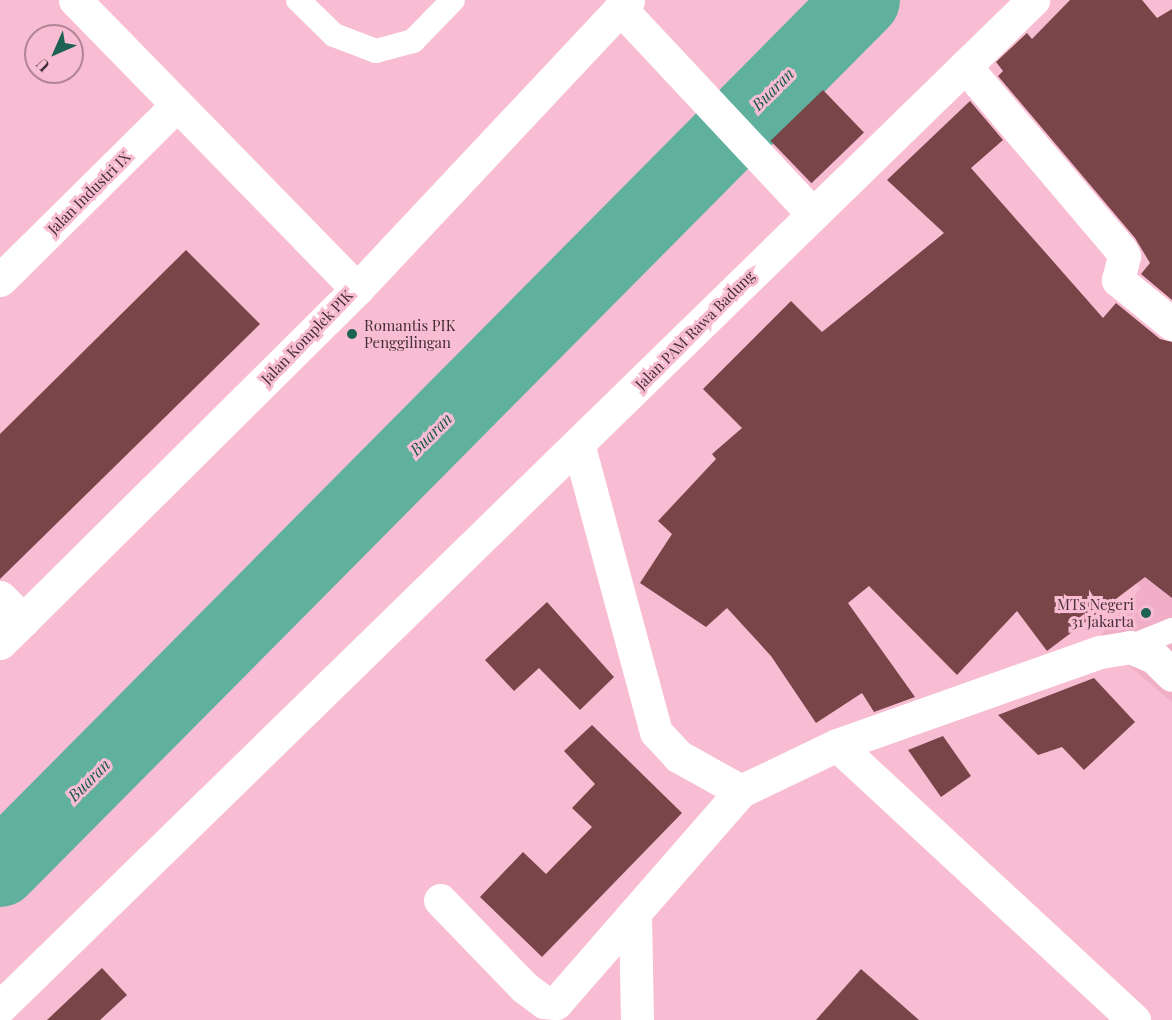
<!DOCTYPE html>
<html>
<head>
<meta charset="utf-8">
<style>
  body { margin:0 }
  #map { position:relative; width:1172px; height:1020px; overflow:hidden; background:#f8bdd2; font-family:"Playfair Display",serif }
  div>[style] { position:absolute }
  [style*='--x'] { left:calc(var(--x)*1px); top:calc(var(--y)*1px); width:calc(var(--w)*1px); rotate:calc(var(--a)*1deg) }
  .built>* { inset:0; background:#f0afc6 }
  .river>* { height:76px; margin:-38px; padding:0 38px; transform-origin:38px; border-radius:38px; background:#5fb19d }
  .building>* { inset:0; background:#794549; transform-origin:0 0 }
  .service>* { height:24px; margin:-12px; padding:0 12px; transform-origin:12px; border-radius:12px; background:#fff }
  .minor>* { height:33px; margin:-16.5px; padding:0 16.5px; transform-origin:16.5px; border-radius:16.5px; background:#fff }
  .dots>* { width:16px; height:16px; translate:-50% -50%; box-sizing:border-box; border:3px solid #f8bdd2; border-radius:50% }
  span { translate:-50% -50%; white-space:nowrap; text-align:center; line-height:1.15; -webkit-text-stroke:6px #f8bdd2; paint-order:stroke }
  .street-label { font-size:15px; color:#452e37 }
  .poi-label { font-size:15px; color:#452e37 }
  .left { translate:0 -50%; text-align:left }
  .right { translate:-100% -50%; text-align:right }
  .water-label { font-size:16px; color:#125749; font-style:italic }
  .north { position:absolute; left:24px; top:24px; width:60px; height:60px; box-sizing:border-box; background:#f8bdd2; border:2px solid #b08494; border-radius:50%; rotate:225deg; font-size:16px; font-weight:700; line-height:24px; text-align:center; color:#452e37 }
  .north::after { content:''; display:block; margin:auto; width:21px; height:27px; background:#1e6254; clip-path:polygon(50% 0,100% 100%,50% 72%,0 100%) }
</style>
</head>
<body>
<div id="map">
  <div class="built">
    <i style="clip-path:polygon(1172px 519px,1172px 702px,1097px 639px,1141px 588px,1125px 574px)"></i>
  </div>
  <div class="river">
    <i style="--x:0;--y:869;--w:1224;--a:-45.23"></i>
  </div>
  <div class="building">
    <i style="clip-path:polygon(1070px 0,1142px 0,1157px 18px,1172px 9px,1172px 300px,1141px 274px,1150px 263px,1135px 238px,998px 76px,1003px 71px,996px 62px,1027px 33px,1032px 39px)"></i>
    <i style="left:823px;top:90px;width:59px;height:73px;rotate:46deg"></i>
    <i style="clip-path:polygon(970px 101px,1003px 140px,971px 168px,1103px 318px,1116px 303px,1160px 339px,1172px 342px,1172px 598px,1145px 577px,1047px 651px,1017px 611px,957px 675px,869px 586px,848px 603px,915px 697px,874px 712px,862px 693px,816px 723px,771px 656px,727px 608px,706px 627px,640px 583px,672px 534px,658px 521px,716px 459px,712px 454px,742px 428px,703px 389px,791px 301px,822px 332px,944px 233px,887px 180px)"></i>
    <i style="clip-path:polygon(186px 250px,260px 324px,0 579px,0 434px)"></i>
    <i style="clip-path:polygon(547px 602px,614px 677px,580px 710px,539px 668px,514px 691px,485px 660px)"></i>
    <i style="clip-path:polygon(1094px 678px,1135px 722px,1084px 770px,1062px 747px,1038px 755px,998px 715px)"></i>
    <i style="clip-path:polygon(592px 725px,682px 813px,542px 957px,480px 897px,523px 852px,546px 874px,592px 827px,572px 808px,595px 784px,564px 751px)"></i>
    <i style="clip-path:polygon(943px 736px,971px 776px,941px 797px,908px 750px)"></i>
    <i style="clip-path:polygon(102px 968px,127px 995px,100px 1020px,47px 1020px)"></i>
    <i style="clip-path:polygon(861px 969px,919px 1020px,816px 1020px)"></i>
  </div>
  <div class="service">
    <i style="--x:298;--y:0;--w:50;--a:44.2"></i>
    <i style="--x:334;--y:35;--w:45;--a:20.9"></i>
    <i style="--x:376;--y:51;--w:38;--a:-15"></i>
    <i style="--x:413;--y:41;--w:57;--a:-45.7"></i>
    <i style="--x:1130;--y:647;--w:45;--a:-22"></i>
  </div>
  <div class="minor">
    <i style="--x:75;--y:0;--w:404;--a:45.7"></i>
    <i style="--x:620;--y:8;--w:281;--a:46.9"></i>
    <i style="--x:965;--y:66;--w:241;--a:49.7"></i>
    <i style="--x:1121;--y:250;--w:7;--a:63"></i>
    <i style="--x:1124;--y:256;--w:25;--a:104"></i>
    <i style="--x:1118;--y:280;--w:70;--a:39.2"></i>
    <i style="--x:0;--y:280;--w:249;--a:-44.7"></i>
    <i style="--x:579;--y:447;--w:295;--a:74.9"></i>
    <i style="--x:656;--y:732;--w:33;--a:47"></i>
    <i style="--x:678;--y:756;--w:72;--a:29.1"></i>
    <i style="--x:0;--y:597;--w:33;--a:45"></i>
    <i style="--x:0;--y:643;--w:503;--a:-44.76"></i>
    <i style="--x:357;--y:289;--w:396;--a:-46.8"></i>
    <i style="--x:837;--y:745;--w:405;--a:42.8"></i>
    <i style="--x:440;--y:900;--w:121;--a:46"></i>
    <i style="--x:524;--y:987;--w:25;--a:37"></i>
    <i style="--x:544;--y:1002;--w:12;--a:5"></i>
    <i style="--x:556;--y:1003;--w:281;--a:-48.9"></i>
    <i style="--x:741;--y:791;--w:106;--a:-25.6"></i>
    <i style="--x:837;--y:745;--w:279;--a:-19.5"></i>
    <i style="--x:1100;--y:652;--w:30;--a:-9"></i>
    <i style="--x:1130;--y:647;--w:26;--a:23"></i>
    <i style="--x:1154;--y:657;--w:25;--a:45"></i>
    <i style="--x:635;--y:916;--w:104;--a:88.9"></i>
    <i style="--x:0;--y:1007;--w:1443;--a:-44.27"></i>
  </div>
  <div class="dots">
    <i style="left:352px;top:334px;background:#1e6254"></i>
    <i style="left:1146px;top:613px;background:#1e6254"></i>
  </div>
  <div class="street-label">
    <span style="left:89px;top:193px;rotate:-45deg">Jalan Industri IX</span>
    <span style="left:695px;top:330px;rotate:-45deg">Jalan PAM Rawa Badung</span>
    <span style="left:307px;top:337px;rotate:-46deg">Jalan Komplek PIK</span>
  </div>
  <div class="poi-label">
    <span class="left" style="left:364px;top:334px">Romantis PIK<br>Penggilingan</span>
    <span class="right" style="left:1134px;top:613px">MTs Negeri<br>31 Jakarta</span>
  </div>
  <div class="water-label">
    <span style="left:773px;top:89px;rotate:-45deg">Buaran</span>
    <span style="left:431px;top:434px;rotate:-45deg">Buaran</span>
    <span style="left:89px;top:780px;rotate:-45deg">Buaran</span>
  </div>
  <div class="north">U</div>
</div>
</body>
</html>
